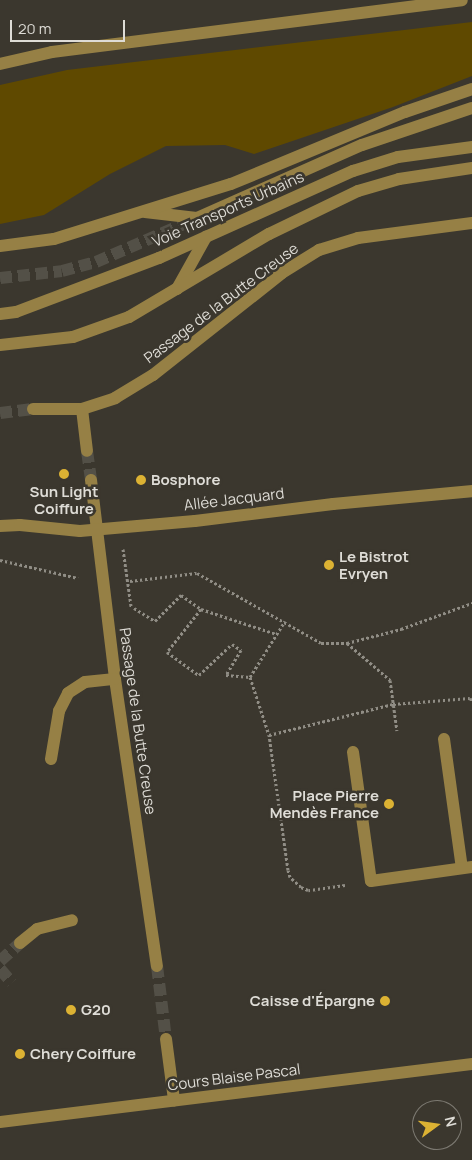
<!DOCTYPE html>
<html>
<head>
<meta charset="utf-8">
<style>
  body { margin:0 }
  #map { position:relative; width:472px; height:1160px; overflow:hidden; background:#3b372e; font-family:Manrope,sans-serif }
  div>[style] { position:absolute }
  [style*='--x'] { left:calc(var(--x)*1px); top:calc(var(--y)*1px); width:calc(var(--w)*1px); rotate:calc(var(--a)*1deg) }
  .green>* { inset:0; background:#5f4900 }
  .minor-tunnel>* { height:12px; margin-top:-6px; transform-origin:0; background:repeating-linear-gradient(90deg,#535047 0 12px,transparent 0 18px) }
  .path>* { height:3px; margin-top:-1.5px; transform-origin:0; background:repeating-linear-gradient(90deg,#908d85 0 2.5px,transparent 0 5px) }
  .minor>* { height:12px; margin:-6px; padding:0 6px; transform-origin:6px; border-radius:6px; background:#968045 }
  .path-bridge>* { height:3px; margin-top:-1.5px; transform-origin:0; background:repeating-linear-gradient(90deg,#908d85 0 2.5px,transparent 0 5px) }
  .dots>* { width:14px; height:14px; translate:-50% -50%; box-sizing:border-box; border:2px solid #3b372e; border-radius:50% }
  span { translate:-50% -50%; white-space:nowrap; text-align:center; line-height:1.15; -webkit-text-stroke:5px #3b372e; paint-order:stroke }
  .street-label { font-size:15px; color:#dedcd6 }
  .poi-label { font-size:15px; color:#dedcd6; font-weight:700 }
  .left { translate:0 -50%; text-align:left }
  .right { translate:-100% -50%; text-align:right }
  .north { position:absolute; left:412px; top:1100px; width:50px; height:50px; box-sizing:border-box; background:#3b372e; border:1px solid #7c7971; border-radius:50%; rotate:76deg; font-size:14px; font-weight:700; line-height:20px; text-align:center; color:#dedcd6 }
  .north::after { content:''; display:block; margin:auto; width:18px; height:22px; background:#dcb233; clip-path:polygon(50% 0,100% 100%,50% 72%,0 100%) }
  .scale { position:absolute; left:10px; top:20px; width:115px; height:22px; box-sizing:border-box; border:2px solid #dedcd6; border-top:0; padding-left:6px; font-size:15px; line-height:18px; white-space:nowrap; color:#dedcd6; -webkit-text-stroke:4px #3b372e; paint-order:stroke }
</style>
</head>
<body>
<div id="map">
  <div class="green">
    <i style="clip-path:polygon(472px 22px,472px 76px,393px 107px,254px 154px,225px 145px,166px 146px,110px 174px,44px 215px,0 224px,0 85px,67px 70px)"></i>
  </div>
  <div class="minor-tunnel">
    <i style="--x:0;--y:278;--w:62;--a:-6.4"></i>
    <i style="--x:62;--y:271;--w:35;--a:-15"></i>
    <i style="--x:96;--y:262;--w:110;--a:-23.5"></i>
    <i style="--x:0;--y:413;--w:33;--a:-7"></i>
    <i style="--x:87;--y:451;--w:29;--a:82"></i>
    <i style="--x:0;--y:961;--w:27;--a:-42"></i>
    <i style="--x:157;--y:966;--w:74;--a:83"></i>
    <i style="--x:0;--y:969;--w:18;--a:49"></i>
  </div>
  <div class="path">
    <i style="--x:0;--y:560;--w:80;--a:13"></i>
    <i style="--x:130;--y:581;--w:67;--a:-6.8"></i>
    <i style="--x:197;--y:573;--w:142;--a:29.4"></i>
    <i style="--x:321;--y:643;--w:26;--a:0"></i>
    <i style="--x:347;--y:643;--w:56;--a:-14.5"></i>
    <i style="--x:401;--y:629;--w:76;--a:-20.1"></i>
    <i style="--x:134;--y:608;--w:25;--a:32"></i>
    <i style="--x:155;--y:621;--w:37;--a:-45"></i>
    <i style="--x:181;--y:595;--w:24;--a:35"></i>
    <i style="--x:201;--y:609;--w:55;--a:128.3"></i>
    <i style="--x:167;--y:652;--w:39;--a:36"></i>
    <i style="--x:199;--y:675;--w:45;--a:-43.2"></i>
    <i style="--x:232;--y:644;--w:11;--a:34"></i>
    <i style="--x:241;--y:650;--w:29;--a:121"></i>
    <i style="--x:226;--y:675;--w:24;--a:5"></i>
    <i style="--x:250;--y:677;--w:66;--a:-58"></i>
    <i style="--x:201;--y:609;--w:79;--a:18.4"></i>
    <i style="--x:347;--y:643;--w:57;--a:40.7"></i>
    <i style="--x:390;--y:680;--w:51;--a:82.2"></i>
    <i style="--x:250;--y:677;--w:61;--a:71.9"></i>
    <i style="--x:345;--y:885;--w:37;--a:172"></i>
    <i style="--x:308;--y:890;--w:8;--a:-157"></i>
    <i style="--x:301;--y:887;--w:15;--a:-138"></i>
    <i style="--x:290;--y:877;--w:7;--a:-106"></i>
    <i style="--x:288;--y:870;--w:136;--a:-98"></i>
    <i style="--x:269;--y:735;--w:128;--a:-14"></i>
    <i style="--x:393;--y:704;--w:77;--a:-4.5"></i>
    <i style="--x:470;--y:698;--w:4;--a:56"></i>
  </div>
  <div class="minor">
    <i style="--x:0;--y:64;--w:53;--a:-13"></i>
    <i style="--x:52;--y:52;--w:413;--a:-7.2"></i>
    <i style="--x:145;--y:212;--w:52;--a:6.6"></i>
    <i style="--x:197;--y:218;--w:180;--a:-23.9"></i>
    <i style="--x:362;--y:145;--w:116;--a:-18.6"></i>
    <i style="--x:0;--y:246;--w:54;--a:-7.4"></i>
    <i style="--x:54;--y:239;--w:185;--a:-17.3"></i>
    <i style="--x:231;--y:184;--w:188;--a:-22.5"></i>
    <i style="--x:405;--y:112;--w:71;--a:-18.9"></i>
    <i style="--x:177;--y:289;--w:60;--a:-60.9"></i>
    <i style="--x:0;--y:314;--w:16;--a:-7"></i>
    <i style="--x:16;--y:312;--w:153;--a:-20.7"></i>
    <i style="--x:159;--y:258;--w:213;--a:-24.2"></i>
    <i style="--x:353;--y:171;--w:47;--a:-17.3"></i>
    <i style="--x:398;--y:157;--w:75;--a:-7.7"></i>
    <i style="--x:0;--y:345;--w:73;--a:-6.3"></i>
    <i style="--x:73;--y:337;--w:59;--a:-19.7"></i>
    <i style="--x:129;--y:317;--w:163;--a:-30.7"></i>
    <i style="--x:269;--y:234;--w:99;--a:-25.8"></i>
    <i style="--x:358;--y:191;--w:43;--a:-16.3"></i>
    <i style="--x:399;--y:179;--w:74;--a:-8.6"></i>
    <i style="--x:33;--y:409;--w:49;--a:0"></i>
    <i style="--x:82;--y:409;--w:35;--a:-18"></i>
    <i style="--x:115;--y:398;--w:44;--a:-31.2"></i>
    <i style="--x:153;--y:375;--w:164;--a:-38.3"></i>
    <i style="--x:282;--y:273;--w:44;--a:-31.9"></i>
    <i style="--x:319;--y:250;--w:41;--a:-17.1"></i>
    <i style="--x:358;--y:238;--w:115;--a:-7.5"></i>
    <i style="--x:82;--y:409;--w:42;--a:83.2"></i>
    <i style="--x:91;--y:480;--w:200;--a:83.1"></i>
    <i style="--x:115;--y:679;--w:290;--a:81.7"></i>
    <i style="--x:0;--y:526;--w:20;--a:-3"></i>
    <i style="--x:20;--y:525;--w:60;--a:5.7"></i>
    <i style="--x:80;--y:531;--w:115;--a:-5"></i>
    <i style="--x:195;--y:521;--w:139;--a:-7"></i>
    <i style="--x:333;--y:504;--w:140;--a:-5.3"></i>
    <i style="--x:444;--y:739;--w:130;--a:82.1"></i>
    <i style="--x:353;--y:752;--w:130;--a:82.1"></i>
    <i style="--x:371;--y:881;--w:102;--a:-7.9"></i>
    <i style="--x:51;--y:759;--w:49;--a:-80.5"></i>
    <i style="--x:59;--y:711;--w:20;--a:-63"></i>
    <i style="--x:68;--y:693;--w:20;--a:-33"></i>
    <i style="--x:85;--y:682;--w:30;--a:-6"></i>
    <i style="--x:20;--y:943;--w:22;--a:-39"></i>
    <i style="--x:37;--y:929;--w:36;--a:-14"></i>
    <i style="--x:166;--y:1039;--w:62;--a:82.5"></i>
    <i style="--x:0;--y:1122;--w:476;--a:-7"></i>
  </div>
  <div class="path-bridge">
    <i style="--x:123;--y:549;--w:58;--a:82"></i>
  </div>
  <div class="dots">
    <i style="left:64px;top:474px;background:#dcb233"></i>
    <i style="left:141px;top:480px;background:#dcb233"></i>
    <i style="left:329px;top:565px;background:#dcb233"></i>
    <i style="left:389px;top:804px;background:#dcb233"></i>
    <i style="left:385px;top:1001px;background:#dcb233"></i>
    <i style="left:71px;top:1010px;background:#dcb233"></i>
    <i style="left:20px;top:1054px;background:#dcb233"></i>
  </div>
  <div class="street-label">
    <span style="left:228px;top:209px;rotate:-24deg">Voie Transports Urbains</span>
    <span style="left:221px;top:303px;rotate:-37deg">Passage de la Butte Creuse</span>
    <span style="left:234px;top:499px;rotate:-7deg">Allée Jacquard</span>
    <span style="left:138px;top:721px;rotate:82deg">Passage de la Butte Creuse</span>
    <span style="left:234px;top:1077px;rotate:-7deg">Cours Blaise Pascal</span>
  </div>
  <div class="poi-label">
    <span class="left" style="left:151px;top:480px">Bosphore</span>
    <span style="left:64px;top:500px">Sun Light<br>Coiffure</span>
    <span class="left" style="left:339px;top:565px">Le Bistrot<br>Evryen</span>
    <span class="right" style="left:379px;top:804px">Place Pierre<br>Mendès France</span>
    <span class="right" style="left:375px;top:1001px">Caisse d'Épargne</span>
    <span class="left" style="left:81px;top:1010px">G20</span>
    <span class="left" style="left:30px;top:1054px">Chery Coiffure</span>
  </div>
  <div class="north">N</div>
  <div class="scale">20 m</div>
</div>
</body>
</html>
